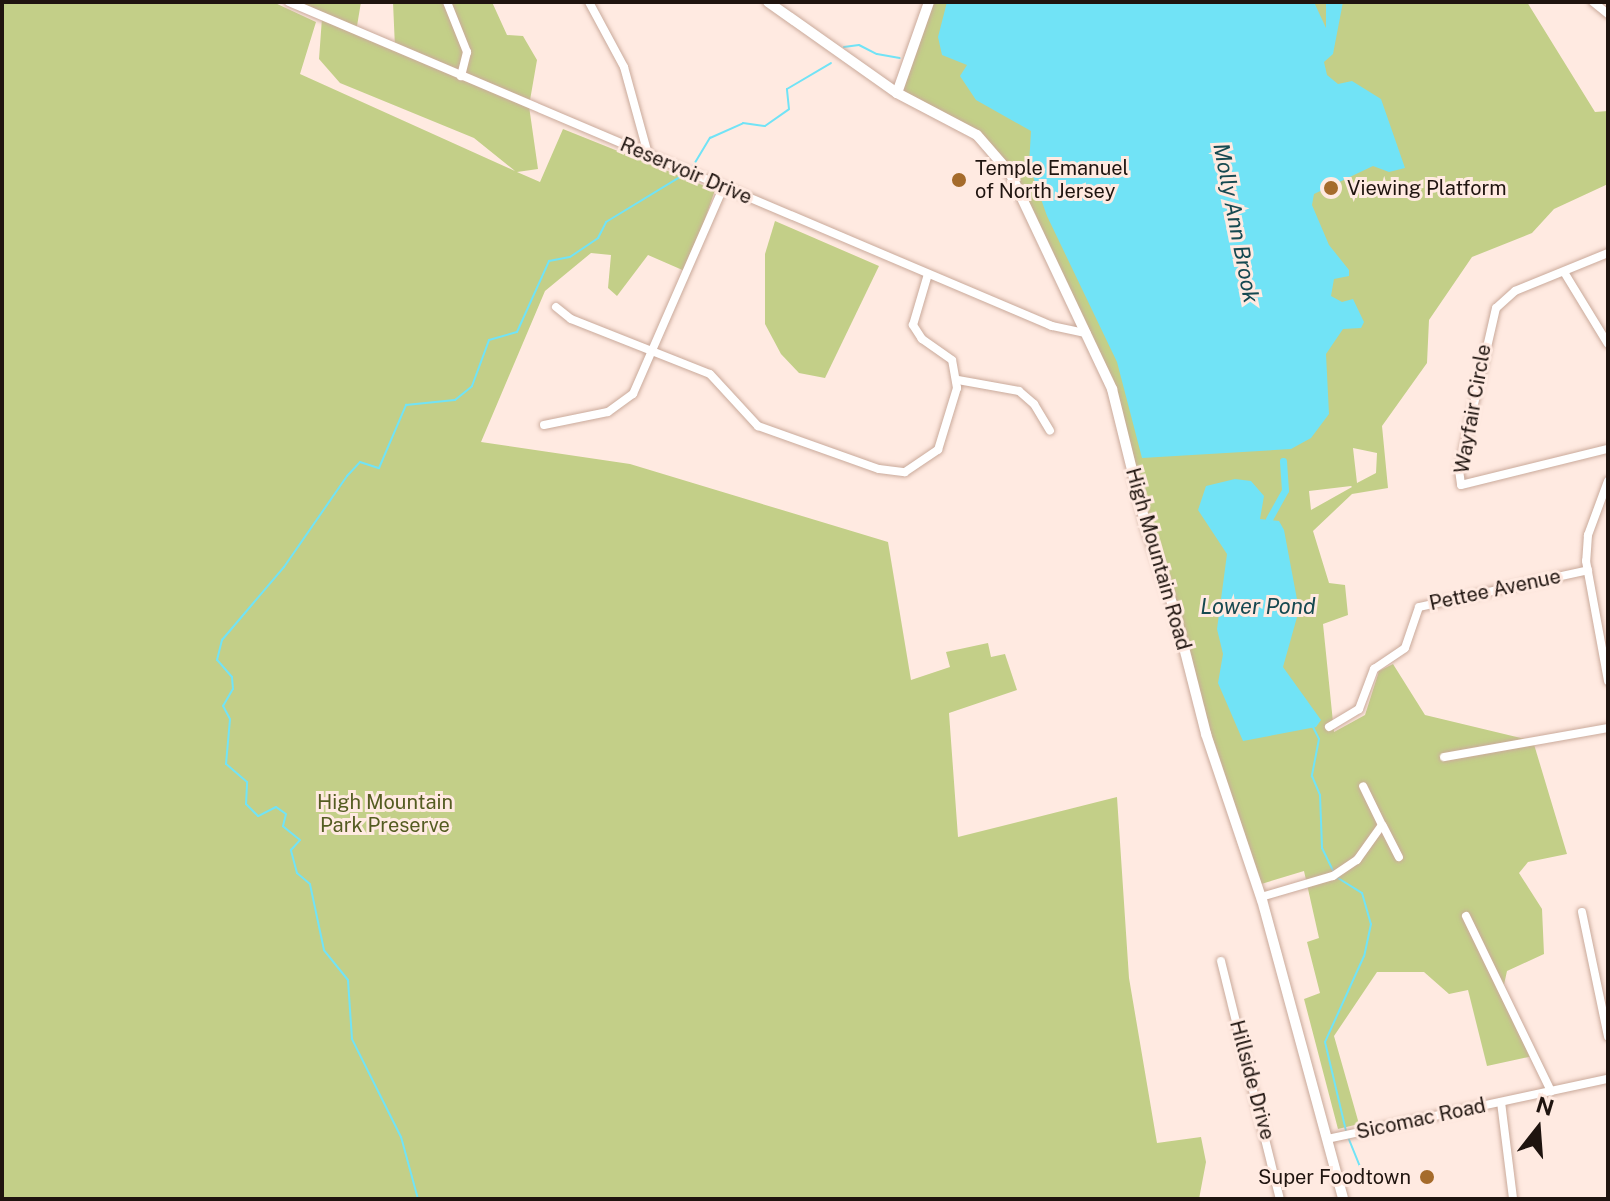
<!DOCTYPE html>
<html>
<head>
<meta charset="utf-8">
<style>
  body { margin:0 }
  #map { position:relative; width:1610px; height:1201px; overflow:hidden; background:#ffeae1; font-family:"Public Sans",sans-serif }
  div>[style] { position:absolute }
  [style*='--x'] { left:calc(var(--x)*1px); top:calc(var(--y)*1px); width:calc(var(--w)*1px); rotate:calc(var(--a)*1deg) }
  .green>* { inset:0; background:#c3cf88 }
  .water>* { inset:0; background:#71e3f6 }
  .stream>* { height:2px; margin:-1px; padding:0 1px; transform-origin:1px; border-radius:1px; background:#71e3f6 }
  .canal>* { height:7px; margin:-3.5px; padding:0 3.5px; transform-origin:3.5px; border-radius:3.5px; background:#71e3f6 }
  .roads { filter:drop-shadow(0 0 2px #caaa9b) drop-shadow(0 0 2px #caaa9b) }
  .minor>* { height:8px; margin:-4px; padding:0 4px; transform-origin:4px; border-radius:4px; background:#fff }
  .major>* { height:10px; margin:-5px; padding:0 5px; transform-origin:5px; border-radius:5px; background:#fff }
  .dots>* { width:22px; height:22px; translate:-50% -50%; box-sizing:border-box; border:4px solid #ffeae1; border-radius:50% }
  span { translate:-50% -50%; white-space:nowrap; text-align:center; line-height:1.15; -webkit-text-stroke:6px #ffeae1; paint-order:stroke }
  .poi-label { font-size:20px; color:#1f140f }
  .left { translate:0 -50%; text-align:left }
  .right { translate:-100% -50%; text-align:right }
  .street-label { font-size:20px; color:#1f140f }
  .park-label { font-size:20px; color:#545c21 }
  .water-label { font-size:22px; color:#164951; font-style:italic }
  .frame { position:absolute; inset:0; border:4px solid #1f140f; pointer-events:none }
  .north { position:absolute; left:1498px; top:1089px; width:80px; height:80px; -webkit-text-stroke:6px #ffeae1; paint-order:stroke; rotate:17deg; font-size:22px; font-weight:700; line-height:32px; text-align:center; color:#1f140f }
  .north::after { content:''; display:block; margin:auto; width:28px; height:36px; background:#1f140f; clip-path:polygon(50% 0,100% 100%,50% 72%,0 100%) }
</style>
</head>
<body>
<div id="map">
  <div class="green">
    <i style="clip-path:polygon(2px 2px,273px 2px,316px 22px,300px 74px,515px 171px,474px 138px,340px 83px,319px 59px,322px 18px,288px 2px,361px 2px,356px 32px,395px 48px,393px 2px,492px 2px,507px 35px,523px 36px,537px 60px,529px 106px,538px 169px,517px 172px,540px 182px,563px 129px,715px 190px,687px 272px,648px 255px,617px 296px,608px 288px,611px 255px,591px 253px,545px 291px,481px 442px,630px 464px,888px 542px,911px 680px,950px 667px,946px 652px,988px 643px,991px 657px,1005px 654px,1017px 690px,949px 713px,958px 837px,1117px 797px,1129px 978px,1157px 1143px,1201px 1137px,1206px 1162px,1199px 1199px,2px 1199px)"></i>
    <i style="clip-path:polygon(evenodd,929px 2px,1527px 2px,1595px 112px,1608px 111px,1608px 184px,1554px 209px,1532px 233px,1472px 257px,1429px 320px,1427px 363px,1382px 426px,1388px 488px,1352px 494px,1313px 531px,1329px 583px,1345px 585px,1348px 615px,1323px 624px,1334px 732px,1365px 715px,1379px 671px,1393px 664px,1425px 715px,1533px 741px,1567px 854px,1528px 862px,1519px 873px,1542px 909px,1544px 954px,1507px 971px,1503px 989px,1533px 1056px,1487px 1066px,1468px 990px,1449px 994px,1424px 972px,1377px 972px,1334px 1036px,1359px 1124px,1338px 1129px,1304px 999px,1320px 993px,1307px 942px,1319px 938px,1304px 871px,1258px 885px,1213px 756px,1116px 404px,1010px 173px,987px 144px,897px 93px,929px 2px,1353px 448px,1377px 453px,1376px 473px,1357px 483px,1353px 448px,929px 2px,1351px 486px,1352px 487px,1311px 510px,1309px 491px,1351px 486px)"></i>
    <i style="clip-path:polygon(775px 221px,879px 266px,825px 378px,799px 373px,781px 354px,765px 324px,765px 254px)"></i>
  </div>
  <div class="water">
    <i style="clip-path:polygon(947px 2px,1314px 2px,1326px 28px,1326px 2px,1343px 2px,1333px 54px,1324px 62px,1327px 75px,1338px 84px,1352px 81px,1381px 99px,1405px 168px,1389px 172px,1373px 166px,1314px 194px,1312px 205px,1329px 245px,1349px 270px,1349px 276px,1334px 279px,1331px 296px,1342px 302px,1353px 299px,1364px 322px,1361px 328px,1343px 329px,1326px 354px,1329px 414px,1311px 438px,1291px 449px,1142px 458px,1117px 362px,1047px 216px,1029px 165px,1031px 131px,976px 100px,960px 76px,967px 65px,942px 55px,938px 37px)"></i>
    <i style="clip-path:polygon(1235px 479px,1251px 481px,1264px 496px,1260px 519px,1279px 521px,1284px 530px,1299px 610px,1283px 667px,1321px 720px,1316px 727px,1243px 741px,1218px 683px,1223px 654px,1217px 629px,1227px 554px,1198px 510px,1206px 486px)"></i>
  </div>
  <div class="stream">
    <i style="--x:844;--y:47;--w:15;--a:-8"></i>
    <i style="--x:859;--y:45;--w:20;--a:27"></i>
    <i style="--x:877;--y:54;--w:23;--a:10"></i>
    <i style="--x:690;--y:171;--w:39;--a:-59"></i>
    <i style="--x:710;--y:138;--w:36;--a:-24"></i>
    <i style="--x:743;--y:123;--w:22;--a:8"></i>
    <i style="--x:765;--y:126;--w:29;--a:-35"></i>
    <i style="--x:789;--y:109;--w:20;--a:-96"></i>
    <i style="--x:787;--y:89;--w:51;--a:-30.6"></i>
    <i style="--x:1313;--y:727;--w:13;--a:63"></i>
    <i style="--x:1319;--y:739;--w:38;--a:101"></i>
    <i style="--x:1312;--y:776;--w:21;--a:67"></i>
    <i style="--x:1320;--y:795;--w:53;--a:87.8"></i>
    <i style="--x:1322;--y:848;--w:28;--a:64"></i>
    <i style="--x:1338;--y:878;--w:28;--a:32"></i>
    <i style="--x:1362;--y:893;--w:32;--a:74"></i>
    <i style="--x:1371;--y:924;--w:33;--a:102"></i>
    <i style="--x:1364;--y:956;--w:94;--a:114.4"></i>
    <i style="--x:1325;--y:1042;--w:91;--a:76.7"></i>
    <i style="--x:1348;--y:1137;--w:32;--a:68"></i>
    <i style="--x:418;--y:1199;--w:64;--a:-105.3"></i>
    <i style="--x:401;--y:1137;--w:110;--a:-116.6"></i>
    <i style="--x:352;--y:1039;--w:59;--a:-93.9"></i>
    <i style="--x:348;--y:980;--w:38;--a:-129"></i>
    <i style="--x:324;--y:950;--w:67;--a:-102"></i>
    <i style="--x:310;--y:884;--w:17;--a:-140"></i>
    <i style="--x:297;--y:873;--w:24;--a:-105"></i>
    <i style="--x:291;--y:850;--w:13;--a:-48"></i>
    <i style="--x:300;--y:840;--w:22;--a:-141"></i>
    <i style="--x:283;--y:826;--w:12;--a:-76"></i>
    <i style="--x:286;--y:814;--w:12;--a:-145"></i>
    <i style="--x:276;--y:807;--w:20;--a:153"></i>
    <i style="--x:258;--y:816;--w:17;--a:-135"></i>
    <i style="--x:246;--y:804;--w:22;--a:-87"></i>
    <i style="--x:247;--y:782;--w:28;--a:-139"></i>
    <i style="--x:226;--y:764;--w:45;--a:-84.9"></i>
    <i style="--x:230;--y:719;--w:15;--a:-118"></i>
    <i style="--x:223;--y:706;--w:20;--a:-60"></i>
    <i style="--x:233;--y:689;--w:12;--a:-95"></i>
    <i style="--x:232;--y:677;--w:23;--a:-131"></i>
    <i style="--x:217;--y:660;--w:21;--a:-76"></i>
    <i style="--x:222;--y:640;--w:96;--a:-49.7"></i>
    <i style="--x:284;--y:567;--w:111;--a:-55.3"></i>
    <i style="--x:347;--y:476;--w:19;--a:-47"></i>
    <i style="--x:360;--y:462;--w:20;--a:18"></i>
    <i style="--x:379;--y:468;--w:69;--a:-66.8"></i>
    <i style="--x:406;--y:405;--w:49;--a:-5.8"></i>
    <i style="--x:455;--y:400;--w:22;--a:-39"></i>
    <i style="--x:472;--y:386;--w:49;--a:-69.7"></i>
    <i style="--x:489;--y:340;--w:29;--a:-16"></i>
    <i style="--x:517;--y:332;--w:78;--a:-65.7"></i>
    <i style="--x:549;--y:261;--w:21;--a:-11"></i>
    <i style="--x:570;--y:257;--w:34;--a:-34"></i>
    <i style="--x:598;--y:238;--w:18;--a:-63"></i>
    <i style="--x:606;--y:222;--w:92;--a:-31.3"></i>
  </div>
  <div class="canal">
    <i style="--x:1269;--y:519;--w:33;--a:-61"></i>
    <i style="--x:1285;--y:490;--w:29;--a:-94"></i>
  </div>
  <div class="roads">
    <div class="minor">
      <i style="--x:289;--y:2;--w:829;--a:23.01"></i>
      <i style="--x:1052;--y:326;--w:35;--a:12"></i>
      <i style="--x:447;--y:2;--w:54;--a:68.2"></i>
      <i style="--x:467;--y:52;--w:25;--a:104"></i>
      <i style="--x:589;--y:2;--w:74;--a:61.7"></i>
      <i style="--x:624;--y:67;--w:90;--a:74.6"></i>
      <i style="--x:1593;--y:2;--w:19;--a:39"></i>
      <i style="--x:1608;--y:253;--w:100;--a:157.8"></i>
      <i style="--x:1515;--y:291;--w:25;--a:138"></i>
      <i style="--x:1496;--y:308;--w:166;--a:102.9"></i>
      <i style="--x:1459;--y:470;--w:15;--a:82"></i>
      <i style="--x:1461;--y:485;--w:151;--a:-13.8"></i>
      <i style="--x:1564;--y:272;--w:84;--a:58.6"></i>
      <i style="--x:556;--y:307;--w:19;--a:39"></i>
      <i style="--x:571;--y:319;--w:149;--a:21.6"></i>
      <i style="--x:710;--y:374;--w:71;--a:47.3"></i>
      <i style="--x:758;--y:426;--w:128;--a:19.6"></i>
      <i style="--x:879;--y:469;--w:26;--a:7"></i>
      <i style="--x:905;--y:472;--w:40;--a:-34"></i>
      <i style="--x:938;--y:450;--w:65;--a:-73"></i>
      <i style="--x:957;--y:388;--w:28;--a:-100"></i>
      <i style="--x:952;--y:360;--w:37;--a:-145"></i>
      <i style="--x:922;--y:339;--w:17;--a:-123"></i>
      <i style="--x:913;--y:325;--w:53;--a:-73.6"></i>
      <i style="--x:958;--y:380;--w:62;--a:10.2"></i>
      <i style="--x:1019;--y:391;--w:20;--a:41"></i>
      <i style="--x:1034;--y:404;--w:31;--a:59"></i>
      <i style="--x:544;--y:425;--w:65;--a:-11.5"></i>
      <i style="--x:608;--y:412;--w:31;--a:-36"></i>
      <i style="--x:633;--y:394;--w:225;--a:-66.4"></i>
      <i style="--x:1608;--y:481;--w:58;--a:110.3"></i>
      <i style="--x:1588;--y:535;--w:26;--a:94"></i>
      <i style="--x:1586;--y:561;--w:122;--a:79.6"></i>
      <i style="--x:1329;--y:727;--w:35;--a:-31"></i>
      <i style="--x:1359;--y:709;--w:43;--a:-69.4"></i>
      <i style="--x:1374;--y:669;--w:37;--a:-34"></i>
      <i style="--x:1405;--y:648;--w:43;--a:-71.1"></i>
      <i style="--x:1419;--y:607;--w:173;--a:-12.3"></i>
      <i style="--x:1444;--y:757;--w:167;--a:-10"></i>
      <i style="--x:1383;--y:826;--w:35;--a:63"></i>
      <i style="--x:1261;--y:897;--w:75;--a:-16.3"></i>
      <i style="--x:1333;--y:876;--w:29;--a:-34"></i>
      <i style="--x:1357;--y:860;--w:43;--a:-54.5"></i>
      <i style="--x:1382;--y:825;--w:43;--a:-116"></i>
      <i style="--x:1582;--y:912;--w:127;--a:78.2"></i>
      <i style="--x:1466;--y:916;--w:195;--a:64.1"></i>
      <i style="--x:1221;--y:961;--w:245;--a:76.1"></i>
      <i style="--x:1501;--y:1102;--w:98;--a:82.9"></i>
      <i style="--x:1327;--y:1139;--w:287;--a:-12.1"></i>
    </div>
    <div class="major">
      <i style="--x:768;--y:2;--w:158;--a:35.2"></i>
      <i style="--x:897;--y:93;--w:90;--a:27.7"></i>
      <i style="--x:977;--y:135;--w:50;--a:49"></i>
      <i style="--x:1010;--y:173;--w:239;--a:64.7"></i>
      <i style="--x:1112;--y:389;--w:145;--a:76.1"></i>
      <i style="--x:1147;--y:530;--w:87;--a:71.1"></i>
      <i style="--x:1175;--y:612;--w:126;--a:75.7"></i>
      <i style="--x:1206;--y:734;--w:175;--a:71.4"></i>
      <i style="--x:1262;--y:900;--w:310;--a:74.8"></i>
      <i style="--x:897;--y:93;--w:96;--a:-70.6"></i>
    </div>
  </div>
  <div class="dots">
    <i style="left:959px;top:180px;background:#a56b2b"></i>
    <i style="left:1331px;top:188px;background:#a56b2b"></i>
    <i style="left:1427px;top:1177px;background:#a56b2b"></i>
  </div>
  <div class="poi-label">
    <span class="left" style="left:975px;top:180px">Temple Emanuel<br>of North Jersey</span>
    <span class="left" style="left:1347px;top:188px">Viewing Platform</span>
    <span class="right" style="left:1411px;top:1177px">Super Foodtown</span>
  </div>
  <div class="street-label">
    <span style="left:686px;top:171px;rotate:23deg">Reservoir Drive</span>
    <span style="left:1473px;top:409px;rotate:-80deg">Wayfair Circle</span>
    <span style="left:1158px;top:559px;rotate:74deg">High Mountain Road</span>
    <span style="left:1495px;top:590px;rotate:-12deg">Pettee Avenue</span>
    <span style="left:1252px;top:1080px;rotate:75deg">Hillside Drive</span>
    <span style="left:1421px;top:1119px;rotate:-12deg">Sicomac Road</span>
  </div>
  <div class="park-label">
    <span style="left:385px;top:814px">High Mountain<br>Park Preserve</span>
  </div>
  <div class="water-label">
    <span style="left:1236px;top:223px;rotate:79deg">Molly Ann Brook</span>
    <span style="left:1258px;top:607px">Lower Pond</span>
  </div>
  <div class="frame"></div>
  <div class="north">N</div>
</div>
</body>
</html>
